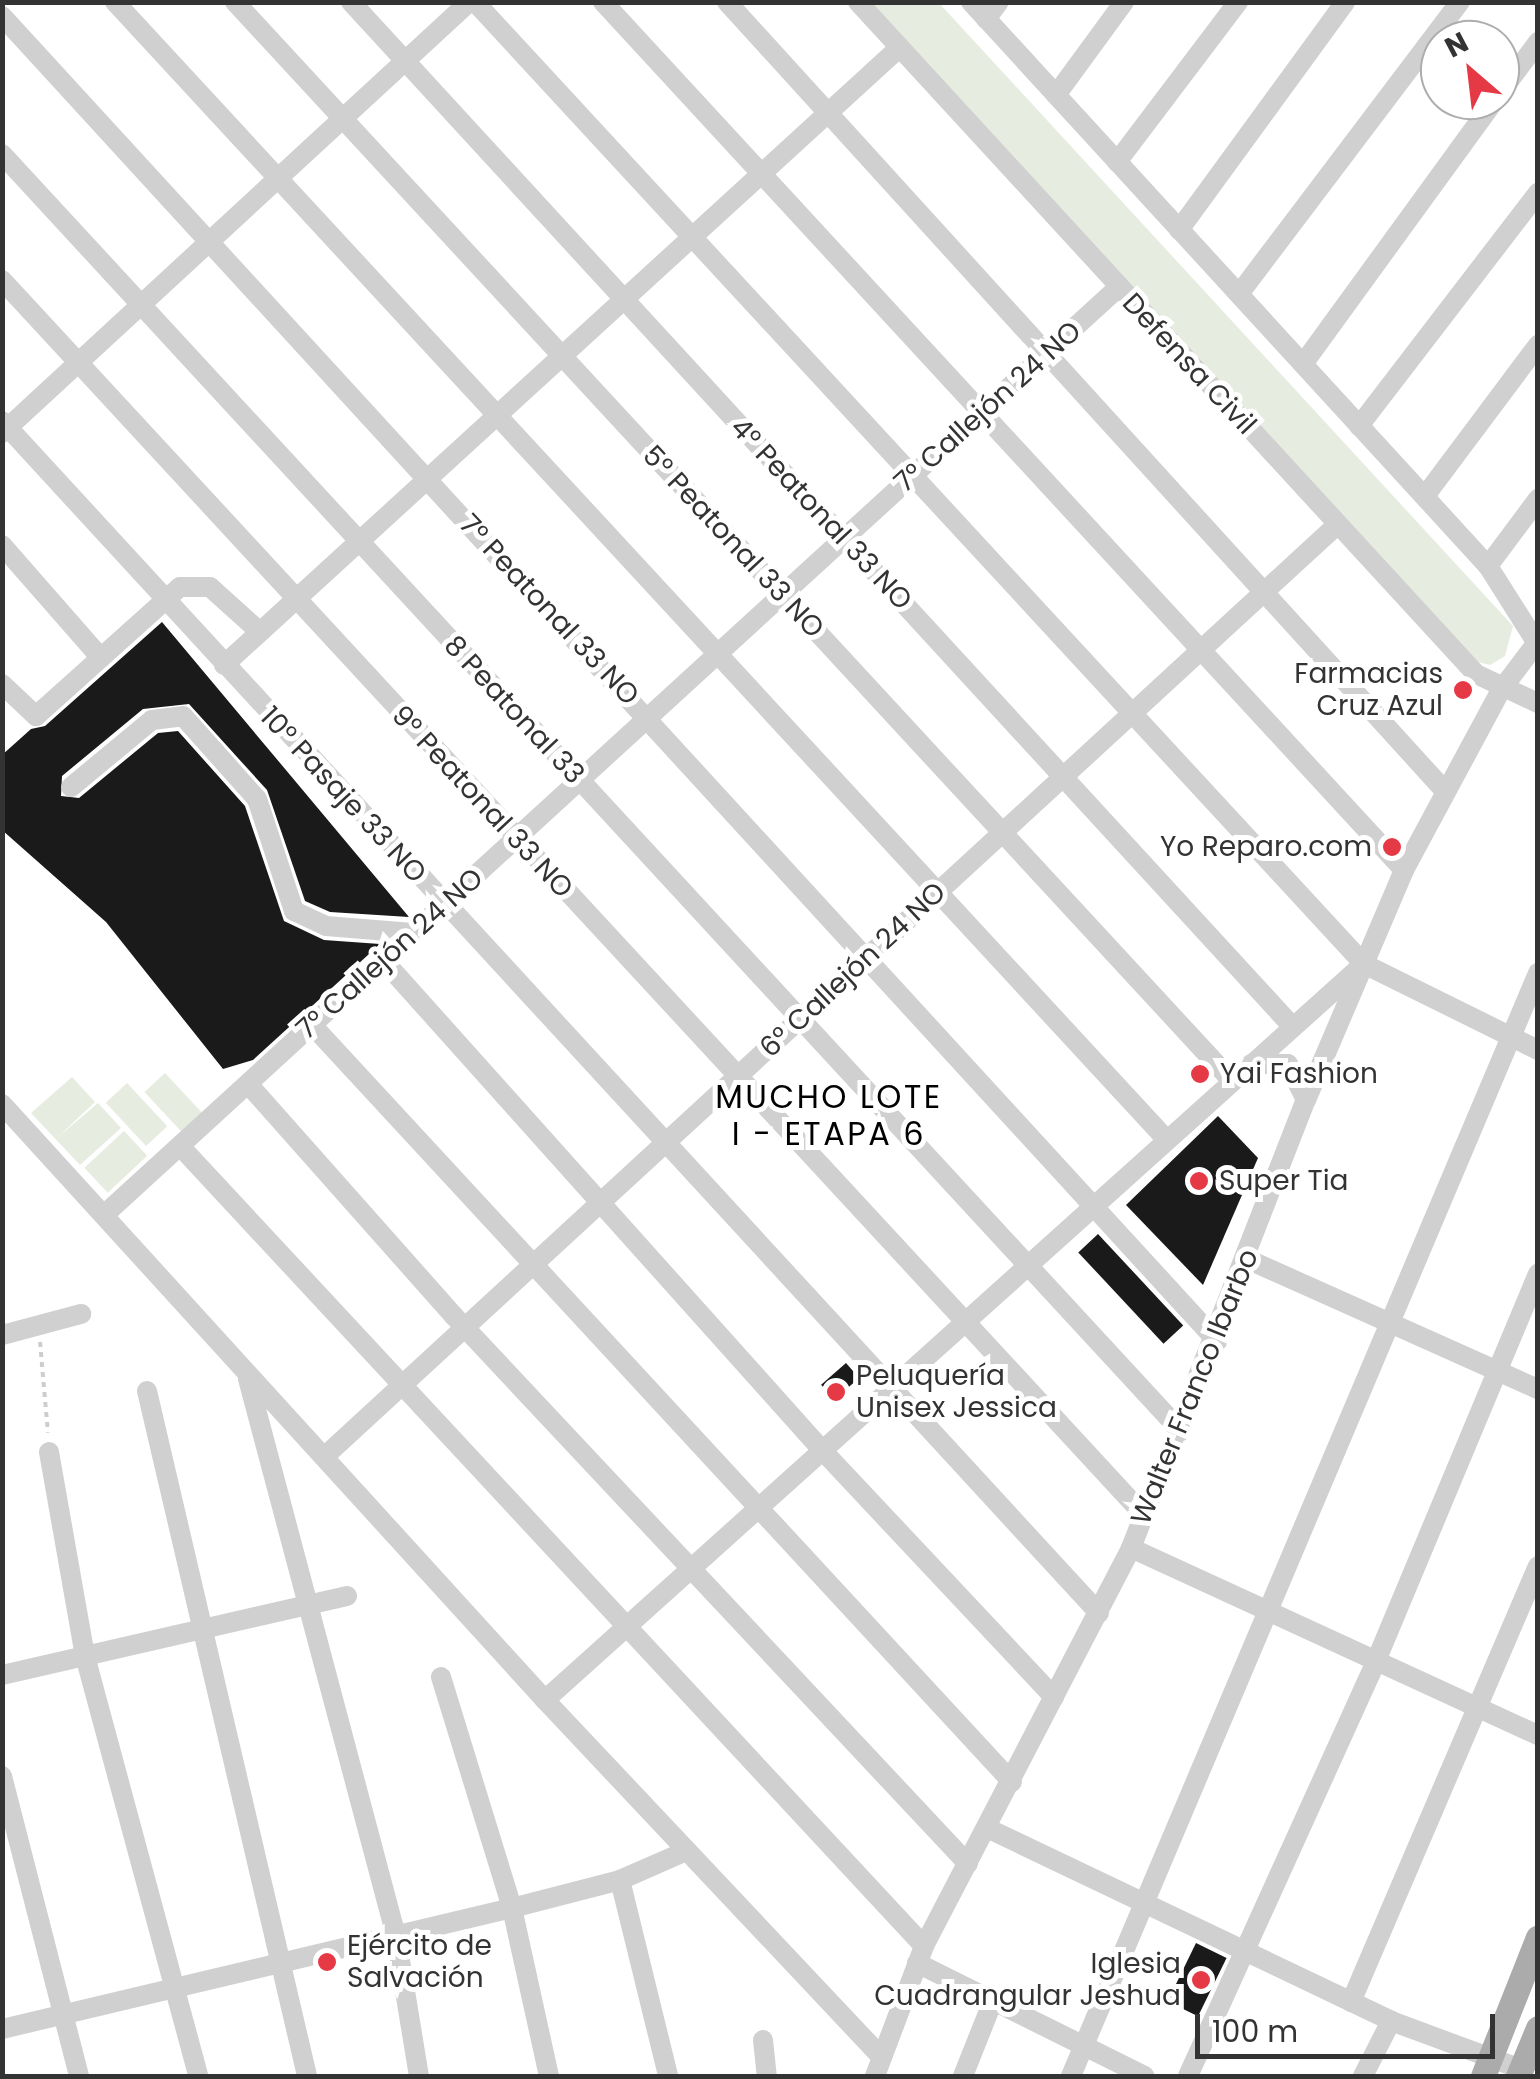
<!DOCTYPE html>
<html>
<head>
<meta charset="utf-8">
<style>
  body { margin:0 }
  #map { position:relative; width:1540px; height:2079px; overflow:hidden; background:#fff; font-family:Poppins,sans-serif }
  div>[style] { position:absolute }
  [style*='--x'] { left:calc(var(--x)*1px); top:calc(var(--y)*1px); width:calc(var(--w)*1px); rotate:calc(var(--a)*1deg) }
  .green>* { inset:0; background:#e6ecdf; transform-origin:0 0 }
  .building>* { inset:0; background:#1a1a1a; transform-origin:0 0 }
  .path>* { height:4px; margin-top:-2px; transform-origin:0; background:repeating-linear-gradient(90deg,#cdcdcd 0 5px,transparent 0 10px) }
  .minor>* { height:20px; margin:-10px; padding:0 10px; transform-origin:10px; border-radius:10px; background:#d0d0d0 }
  .major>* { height:25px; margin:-12.5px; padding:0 12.5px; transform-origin:12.5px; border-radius:12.5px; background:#ababab }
  .dots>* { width:28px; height:28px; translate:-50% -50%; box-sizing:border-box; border:5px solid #fff; border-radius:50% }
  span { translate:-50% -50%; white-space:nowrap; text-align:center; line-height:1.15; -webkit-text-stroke:10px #fff; paint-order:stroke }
  .street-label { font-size:28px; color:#333 }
  .poi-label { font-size:28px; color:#333 }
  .right { translate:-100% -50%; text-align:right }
  .left { translate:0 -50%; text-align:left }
  .quarter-label { font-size:32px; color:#000; letter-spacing:2.5px }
  .frame { position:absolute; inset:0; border:5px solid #333; pointer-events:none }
  .north { position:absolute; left:1420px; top:20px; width:100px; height:100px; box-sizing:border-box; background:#fff; border:2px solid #adadad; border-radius:50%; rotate:332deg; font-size:28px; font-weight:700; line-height:40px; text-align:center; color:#333 }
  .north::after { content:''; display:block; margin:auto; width:35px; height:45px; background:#e63946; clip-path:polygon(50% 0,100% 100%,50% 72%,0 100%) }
  .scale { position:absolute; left:1195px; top:2014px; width:300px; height:45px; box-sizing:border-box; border:5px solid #333; border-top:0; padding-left:12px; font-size:30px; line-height:35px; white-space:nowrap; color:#333; -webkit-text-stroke:8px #fff; paint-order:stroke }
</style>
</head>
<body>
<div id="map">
  <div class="green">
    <i style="clip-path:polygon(867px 3px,939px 3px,1513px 626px,1505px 656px,1490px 665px,1474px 661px)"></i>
    <i style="left:165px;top:1073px;width:59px;height:28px;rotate:47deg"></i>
    <i style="clip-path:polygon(72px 1077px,95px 1102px,57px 1138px,98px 1103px,121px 1128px,80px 1165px,31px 1113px)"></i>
    <i style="left:127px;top:1083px;width:59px;height:29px;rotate:47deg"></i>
    <i style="left:124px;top:1131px;width:34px;height:54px;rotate:47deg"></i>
  </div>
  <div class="building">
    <i style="clip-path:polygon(162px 622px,409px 917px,330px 912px,305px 901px,267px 790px,189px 704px,143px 709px,62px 776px,61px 796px,79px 798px,158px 733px,178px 731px,245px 806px,284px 921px,324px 940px,380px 944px,253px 1060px,223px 1069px,106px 922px,2px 830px,2px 755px,31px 729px,45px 726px)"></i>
    <i style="clip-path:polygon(1218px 1116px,1258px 1158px,1203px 1285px,1126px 1205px)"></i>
    <i style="left:1098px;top:1234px;width:125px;height:27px;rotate:47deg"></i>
    <i style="left:846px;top:1363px;width:20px;height:33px;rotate:49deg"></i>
    <i style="left:1196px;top:1943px;width:34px;height:65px;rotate:26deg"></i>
  </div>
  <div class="path">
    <i style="--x:40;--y:1342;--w:91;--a:85"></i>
  </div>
  <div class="minor">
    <i style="--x:115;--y:2;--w:1548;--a:47.25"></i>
    <i style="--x:235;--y:2;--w:1468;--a:47.26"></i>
    <i style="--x:351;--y:2;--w:1391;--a:47.42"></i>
    <i style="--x:475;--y:2;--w:1310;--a:47.26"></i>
    <i style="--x:1364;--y:964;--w:194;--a:26.3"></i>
    <i style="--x:603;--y:2;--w:1181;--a:47.3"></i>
    <i style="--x:727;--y:2;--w:1065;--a:47.7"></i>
    <i style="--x:858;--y:2;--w:913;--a:47.4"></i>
    <i style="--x:1476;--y:674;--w:68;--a:25.1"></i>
    <i style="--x:971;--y:2;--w:765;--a:47.49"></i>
    <i style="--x:1488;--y:566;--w:93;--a:57.7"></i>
    <i style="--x:2;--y:16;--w:1798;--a:47.48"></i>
    <i style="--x:986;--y:19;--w:21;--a:-53"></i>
    <i style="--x:1500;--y:93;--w:64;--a:-53.3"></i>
    <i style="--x:1056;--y:95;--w:115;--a:-53.8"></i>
    <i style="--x:2;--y:154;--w:1738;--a:47.29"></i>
    <i style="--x:1117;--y:162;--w:201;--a:-52.9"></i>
    <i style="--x:1179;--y:230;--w:282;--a:-53.9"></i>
    <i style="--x:2;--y:280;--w:1682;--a:47.24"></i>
    <i style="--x:1239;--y:294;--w:366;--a:-52.9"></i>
    <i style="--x:1303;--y:364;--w:326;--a:-54"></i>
    <i style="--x:2;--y:421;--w:1620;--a:47.38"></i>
    <i style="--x:1359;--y:426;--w:294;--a:-52.5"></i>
    <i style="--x:2;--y:433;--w:635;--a:-42.7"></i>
    <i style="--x:1425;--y:496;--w:189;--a:-53.2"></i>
    <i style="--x:2;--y:545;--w:150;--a:48.8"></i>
    <i style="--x:1488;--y:566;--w:84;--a:-53.3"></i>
    <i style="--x:224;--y:665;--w:915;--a:-42.43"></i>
    <i style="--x:2;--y:684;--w:47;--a:43.3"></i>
    <i style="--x:36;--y:716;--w:193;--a:-41.9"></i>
    <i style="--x:180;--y:587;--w:30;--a:0"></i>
    <i style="--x:210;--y:587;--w:67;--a:42"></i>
    <i style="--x:71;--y:787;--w:105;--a:-39.6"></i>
    <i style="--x:152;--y:720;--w:31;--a:-7"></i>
    <i style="--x:183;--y:716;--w:111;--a:48.3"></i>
    <i style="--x:257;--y:799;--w:118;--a:71.7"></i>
    <i style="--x:294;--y:911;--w:35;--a:25"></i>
    <i style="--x:326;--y:926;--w:87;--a:4.6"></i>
    <i style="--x:383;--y:960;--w:658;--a:48.14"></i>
    <i style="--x:822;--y:1450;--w:339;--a:46.8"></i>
    <i style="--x:312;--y:1025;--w:1031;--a:47.24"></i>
    <i style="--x:1251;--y:1064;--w:37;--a:0"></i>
    <i style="--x:1288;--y:1064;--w:40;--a:63.4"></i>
    <i style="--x:248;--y:1084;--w:310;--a:48.4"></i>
    <i style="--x:454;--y:1316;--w:751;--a:46.83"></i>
    <i style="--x:2;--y:1104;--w:806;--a:47.66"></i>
    <i style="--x:545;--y:1700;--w:488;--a:46.7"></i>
    <i style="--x:180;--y:1146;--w:1092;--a:47.08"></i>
    <i style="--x:104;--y:1215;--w:1375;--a:-42.44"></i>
    <i style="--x:1247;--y:1259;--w:319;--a:24.1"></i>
    <i style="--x:2;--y:1335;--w:82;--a:-14.9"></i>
    <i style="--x:248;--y:1379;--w:576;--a:75.12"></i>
    <i style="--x:396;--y:1936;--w:142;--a:80.7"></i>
    <i style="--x:147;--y:1391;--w:703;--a:76.85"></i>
    <i style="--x:49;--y:1452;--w:207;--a:80"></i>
    <i style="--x:85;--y:1656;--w:435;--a:74.9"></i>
    <i style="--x:324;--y:1457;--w:1377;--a:-42.62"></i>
    <i style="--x:1131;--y:1548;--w:448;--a:24.7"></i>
    <i style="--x:2;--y:1675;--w:354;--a:-12.9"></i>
    <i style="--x:441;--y:1677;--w:242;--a:72.9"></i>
    <i style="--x:512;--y:1908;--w:172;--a:77.6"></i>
    <i style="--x:545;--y:1700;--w:1093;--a:-41.96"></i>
    <i style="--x:2;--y:1776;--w:310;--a:75.6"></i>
    <i style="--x:987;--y:1828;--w:448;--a:25.5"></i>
    <i style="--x:1391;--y:2021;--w:139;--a:20.3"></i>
    <i style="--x:620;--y:1880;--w:202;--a:76.2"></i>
    <i style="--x:917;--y:1963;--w:254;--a:26.4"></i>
    <i style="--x:1351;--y:2002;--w:474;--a:-66.8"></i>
    <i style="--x:2;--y:2029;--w:524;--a:-13.35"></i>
    <i style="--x:512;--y:1908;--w:112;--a:-14.5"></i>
    <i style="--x:620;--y:1880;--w:72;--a:-23.7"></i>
    <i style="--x:763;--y:2040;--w:36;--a:84"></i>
    <i style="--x:875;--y:2076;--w:139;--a:-69.3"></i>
    <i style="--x:924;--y:1946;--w:449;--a:-62.5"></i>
    <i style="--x:1131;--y:1548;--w:481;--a:-68.7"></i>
    <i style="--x:1306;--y:1100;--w:250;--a:-66.9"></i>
    <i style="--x:1404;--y:870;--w:204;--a:-61.7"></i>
    <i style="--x:1501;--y:690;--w:61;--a:-52.9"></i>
    <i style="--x:963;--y:2076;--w:79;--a:-68.3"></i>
    <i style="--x:1071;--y:2076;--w:1198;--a:-67.05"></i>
    <i style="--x:1188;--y:2076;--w:456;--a:-65.6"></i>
    <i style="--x:1376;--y:1661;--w:420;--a:-67.3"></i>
    <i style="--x:1363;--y:2076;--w:62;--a:-63"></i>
  </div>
  <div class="major">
    <i style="--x:1483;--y:2076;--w:149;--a:-68.4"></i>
    <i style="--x:1518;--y:2076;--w:52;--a:-67.4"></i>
  </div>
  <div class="dots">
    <i style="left:1463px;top:690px;background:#e63946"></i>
    <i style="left:1392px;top:847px;background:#e63946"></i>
    <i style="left:1200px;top:1074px;background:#e63946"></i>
    <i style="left:1199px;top:1181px;background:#e63946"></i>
    <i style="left:836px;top:1392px;background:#e63946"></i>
    <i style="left:327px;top:1962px;background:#e63946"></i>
    <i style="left:1201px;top:1980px;background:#e63946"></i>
  </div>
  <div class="street-label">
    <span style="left:1189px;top:364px;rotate:47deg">Defensa Civil</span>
    <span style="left:988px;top:407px;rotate:-42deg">7° Callejón 24 NO</span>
    <span style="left:821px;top:514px;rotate:47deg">4° Peatonal 33 NO</span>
    <span style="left:733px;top:542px;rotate:47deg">5° Peatonal 33 NO</span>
    <span style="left:549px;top:610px;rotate:47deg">7° Peatonal 33 NO</span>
    <span style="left:514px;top:710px;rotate:47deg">8 Peatonal 33</span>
    <span style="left:343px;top:795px;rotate:47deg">10° Pasaje 33 NO</span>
    <span style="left:482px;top:802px;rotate:47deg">9° Peatonal 33 NO</span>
    <span style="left:390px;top:954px;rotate:-42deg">7° Callejón 24 NO</span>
    <span style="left:853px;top:970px;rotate:-43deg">6° Callejón 24 NO</span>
    <span style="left:1195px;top:1387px;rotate:-68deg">Walter Franco Ibarbo</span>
  </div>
  <div class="poi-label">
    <span class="right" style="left:1443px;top:690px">Farmacias<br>Cruz Azul</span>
    <span class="right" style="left:1372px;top:847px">Yo Reparo.com</span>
    <span class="left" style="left:1220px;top:1074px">Yai Fashion</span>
    <span class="left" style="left:1219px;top:1181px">Super Tia</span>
    <span class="left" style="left:856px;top:1392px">Peluquería<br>Unisex Jessica</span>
    <span class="left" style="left:347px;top:1962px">Ejército de<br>Salvación</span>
    <span class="right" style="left:1181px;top:1980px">Iglesia<br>Cuadrangular Jeshua</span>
  </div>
  <div class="quarter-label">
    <span style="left:829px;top:1116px">MUCHO LOTE<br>I - ETAPA 6</span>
  </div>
  <div class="frame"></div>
  <div class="north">N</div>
  <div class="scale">100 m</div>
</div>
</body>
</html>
